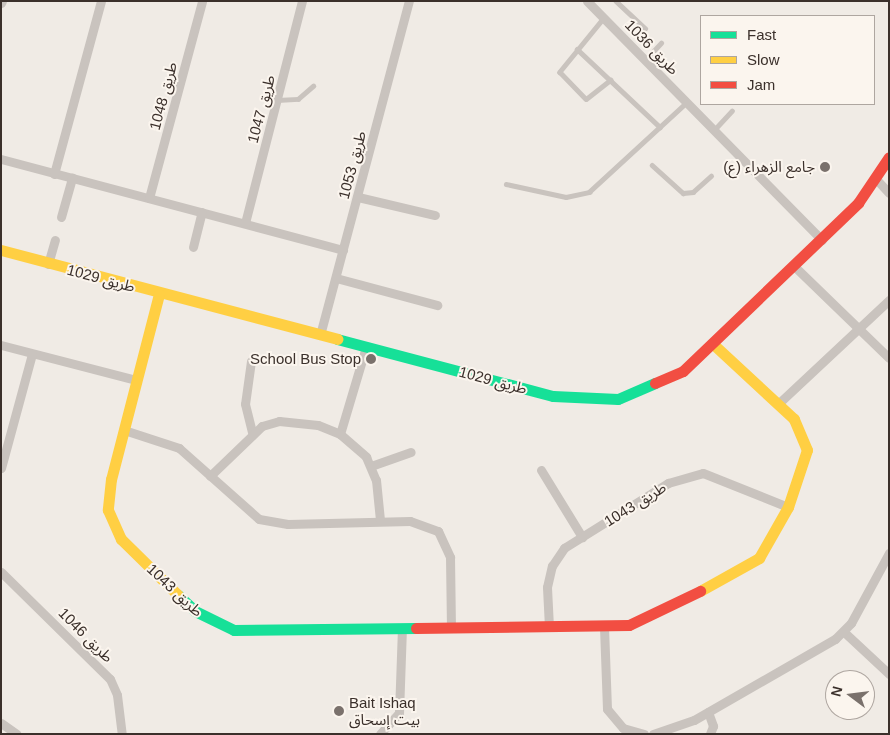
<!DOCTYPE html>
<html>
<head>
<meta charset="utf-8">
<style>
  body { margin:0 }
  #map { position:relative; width:890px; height:735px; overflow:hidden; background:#f0ebe5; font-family:Arial,"Noto Sans Arabic",sans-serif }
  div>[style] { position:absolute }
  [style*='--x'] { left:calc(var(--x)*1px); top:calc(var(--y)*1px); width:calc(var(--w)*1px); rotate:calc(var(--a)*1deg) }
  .lane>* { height:4.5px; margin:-2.25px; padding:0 2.25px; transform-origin:2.25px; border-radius:2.25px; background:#c9c3be }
  .street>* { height:9px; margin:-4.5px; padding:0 4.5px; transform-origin:4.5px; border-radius:4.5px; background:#c9c3be }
  .fast>* { height:11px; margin:-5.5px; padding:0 5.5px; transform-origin:5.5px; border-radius:5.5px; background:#16e098 }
  .slow>* { height:11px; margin:-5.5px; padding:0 5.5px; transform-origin:5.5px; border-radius:5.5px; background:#ffcf43 }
  .jam>* { height:11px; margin:-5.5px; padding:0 5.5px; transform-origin:5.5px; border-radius:5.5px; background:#f24e42 }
  .dots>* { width:14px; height:14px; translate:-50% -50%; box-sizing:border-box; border:2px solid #fbf5ee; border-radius:50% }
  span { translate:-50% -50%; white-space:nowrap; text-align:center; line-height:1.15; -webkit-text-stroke:4px #fbf5ee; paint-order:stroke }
  .street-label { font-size:15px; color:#3b302b }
  .poi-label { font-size:15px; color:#3b302b }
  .right { translate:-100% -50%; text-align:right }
  .left { translate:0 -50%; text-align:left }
  .frame { position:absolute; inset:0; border:2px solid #3b302b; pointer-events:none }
  .legend { position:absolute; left:700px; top:15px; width:175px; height:90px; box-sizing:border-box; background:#fbf5ee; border:1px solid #aea6a0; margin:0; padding:6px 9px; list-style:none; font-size:15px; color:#3b302b }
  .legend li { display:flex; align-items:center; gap:10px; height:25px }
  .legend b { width:25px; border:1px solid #aea6a0 }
  .north { position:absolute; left:825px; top:670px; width:50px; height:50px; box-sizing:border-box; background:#fbf5ee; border:1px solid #aea6a0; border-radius:50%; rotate:285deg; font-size:14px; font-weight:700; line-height:20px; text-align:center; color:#3b302b }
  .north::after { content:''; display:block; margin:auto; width:18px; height:22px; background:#7a716c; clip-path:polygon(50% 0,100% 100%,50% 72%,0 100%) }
</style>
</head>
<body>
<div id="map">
  <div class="lane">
    <i style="--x:616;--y:1;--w:40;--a:43"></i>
    <i style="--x:604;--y:18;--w:70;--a:129.2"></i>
    <i style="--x:560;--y:72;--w:37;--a:46"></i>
    <i style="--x:586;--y:99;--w:31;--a:-38"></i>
    <i style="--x:577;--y:49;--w:114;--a:43.2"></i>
    <i style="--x:646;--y:59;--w:22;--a:-47"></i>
    <i style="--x:277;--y:100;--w:21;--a:-3"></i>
    <i style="--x:298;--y:99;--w:20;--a:-41"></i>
    <i style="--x:714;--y:130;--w:26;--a:-47"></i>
    <i style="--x:652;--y:165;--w:42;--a:42.1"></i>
    <i style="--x:683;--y:193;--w:10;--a:-6"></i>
    <i style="--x:693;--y:192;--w:24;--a:-42"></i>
    <i style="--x:506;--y:184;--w:61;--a:12.2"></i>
    <i style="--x:566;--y:197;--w:24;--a:-12"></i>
    <i style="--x:589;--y:192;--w:133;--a:-42.6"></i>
  </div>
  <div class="street">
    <i style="--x:587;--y:1;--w:335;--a:45.5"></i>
    <i style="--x:1;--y:3;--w:2;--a:-63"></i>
    <i style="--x:1;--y:159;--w:354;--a:14.9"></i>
    <i style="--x:54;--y:174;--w:179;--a:-74.8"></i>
    <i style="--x:876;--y:179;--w:19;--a:47"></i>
    <i style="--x:358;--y:197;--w:79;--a:13.2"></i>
    <i style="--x:149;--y:198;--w:204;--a:-74.9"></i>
    <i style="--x:61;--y:217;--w:41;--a:-74.2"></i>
    <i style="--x:245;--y:223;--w:229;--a:-75.6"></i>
    <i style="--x:193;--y:247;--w:36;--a:-76"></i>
    <i style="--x:48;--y:264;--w:25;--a:-74"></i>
    <i style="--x:794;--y:266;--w:132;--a:44.1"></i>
    <i style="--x:336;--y:278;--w:105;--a:15"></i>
    <i style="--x:320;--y:335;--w:346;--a:-75.1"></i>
    <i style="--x:1;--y:345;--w:139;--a:14.5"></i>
    <i style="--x:251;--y:361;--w:43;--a:97.9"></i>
    <i style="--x:245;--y:404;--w:29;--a:76"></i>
    <i style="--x:779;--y:403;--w:151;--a:-43.1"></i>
    <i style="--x:124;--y:430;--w:58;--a:18.1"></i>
    <i style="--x:179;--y:448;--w:107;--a:41.6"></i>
    <i style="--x:259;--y:519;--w:29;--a:10"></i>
    <i style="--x:288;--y:524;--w:122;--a:-1.4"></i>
    <i style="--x:410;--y:521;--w:30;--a:20"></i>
    <i style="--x:438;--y:531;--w:29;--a:65"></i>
    <i style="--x:450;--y:557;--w:71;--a:89.2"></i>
    <i style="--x:340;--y:434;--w:91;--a:-73.4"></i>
    <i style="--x:371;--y:466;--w:42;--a:-19.3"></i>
    <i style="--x:1;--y:468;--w:118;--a:-74.8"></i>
    <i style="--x:541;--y:470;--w:79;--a:58.5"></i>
    <i style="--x:210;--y:476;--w:72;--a:-43.9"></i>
    <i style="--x:262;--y:426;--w:18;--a:-16"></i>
    <i style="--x:279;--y:421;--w:39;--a:6"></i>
    <i style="--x:318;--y:425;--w:24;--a:22"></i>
    <i style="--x:340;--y:434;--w:35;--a:41"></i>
    <i style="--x:366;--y:457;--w:25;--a:67"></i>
    <i style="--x:376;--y:480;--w:40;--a:84.3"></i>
    <i style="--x:1;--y:572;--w:153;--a:44.5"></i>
    <i style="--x:110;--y:679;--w:17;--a:66"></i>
    <i style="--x:117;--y:695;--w:39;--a:83"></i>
    <i style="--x:549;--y:627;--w:40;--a:-92.9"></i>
    <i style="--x:547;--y:587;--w:22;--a:-77"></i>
    <i style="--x:552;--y:566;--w:22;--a:-56"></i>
    <i style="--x:564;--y:548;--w:123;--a:-32"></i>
    <i style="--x:668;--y:483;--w:36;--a:-16"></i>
    <i style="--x:703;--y:473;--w:92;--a:21.8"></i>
    <i style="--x:604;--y:627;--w:82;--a:87.9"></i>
    <i style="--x:607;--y:709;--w:25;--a:50"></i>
    <i style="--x:623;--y:728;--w:22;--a:16"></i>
    <i style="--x:844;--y:632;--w:62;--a:43"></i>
    <i style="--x:708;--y:712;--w:15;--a:70"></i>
    <i style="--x:713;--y:726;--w:9;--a:111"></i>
    <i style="--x:1;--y:723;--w:19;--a:35"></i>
    <i style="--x:380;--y:734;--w:28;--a:-48"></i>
    <i style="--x:399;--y:713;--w:84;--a:-88"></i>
    <i style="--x:653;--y:734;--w:43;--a:-18.9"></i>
    <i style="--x:694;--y:720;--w:163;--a:-29.9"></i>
    <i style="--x:835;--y:639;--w:23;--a:-45"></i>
    <i style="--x:851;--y:623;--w:80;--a:-61.5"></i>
  </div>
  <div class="fast">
    <i style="--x:337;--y:339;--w:223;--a:14.8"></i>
    <i style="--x:553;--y:396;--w:65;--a:2.6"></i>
    <i style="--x:618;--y:399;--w:40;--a:-23.4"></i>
    <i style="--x:178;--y:595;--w:23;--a:43"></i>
    <i style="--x:195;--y:611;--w:43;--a:26"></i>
    <i style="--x:234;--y:630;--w:182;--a:-0.6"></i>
  </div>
  <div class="slow">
    <i style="--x:1;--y:250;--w:348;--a:14.8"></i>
    <i style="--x:159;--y:294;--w:191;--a:104.5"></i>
    <i style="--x:111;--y:479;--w:31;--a:96"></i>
    <i style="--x:108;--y:510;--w:32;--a:66"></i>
    <i style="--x:121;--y:539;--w:80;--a:44.5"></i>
    <i style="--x:700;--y:591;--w:68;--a:-29.2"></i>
    <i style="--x:759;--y:558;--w:59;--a:-60.4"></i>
    <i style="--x:788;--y:507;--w:60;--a:-71.6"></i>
    <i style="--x:807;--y:450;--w:34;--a:-113"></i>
    <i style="--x:794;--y:419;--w:110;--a:-137.2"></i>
  </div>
  <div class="jam">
    <i style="--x:655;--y:383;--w:30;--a:-23"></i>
    <i style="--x:683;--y:371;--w:243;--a:-43.8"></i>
    <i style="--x:858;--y:203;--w:55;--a:-56"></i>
    <i style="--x:416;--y:628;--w:213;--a:-0.8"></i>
    <i style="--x:629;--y:625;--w:79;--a:-25.6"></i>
  </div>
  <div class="dots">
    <i style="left:825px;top:167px;background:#7a716c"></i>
    <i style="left:371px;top:359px;background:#7a716c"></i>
    <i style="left:339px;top:711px;background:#7a716c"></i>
  </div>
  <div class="street-label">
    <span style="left:652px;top:47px;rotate:46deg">طريق 1036</span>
    <span style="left:163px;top:96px;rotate:-75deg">طريق 1048</span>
    <span style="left:261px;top:109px;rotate:-75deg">طريق 1047</span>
    <span style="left:352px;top:165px;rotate:-75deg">طريق 1053</span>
    <span style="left:101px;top:278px;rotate:15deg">طريق 1029</span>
    <span style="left:493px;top:380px;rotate:15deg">طريق 1029</span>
    <span style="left:635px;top:504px;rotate:-32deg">طريق 1043</span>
    <span style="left:175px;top:590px;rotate:43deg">طريق 1043</span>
    <span style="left:86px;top:635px;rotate:45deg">طريق 1046</span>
  </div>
  <div class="poi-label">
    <span class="right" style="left:815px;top:167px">جامع الزهراء (ع)</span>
    <span class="right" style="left:361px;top:359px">School Bus Stop</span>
    <span class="left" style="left:349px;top:711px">Bait Ishaq<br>بيت إسحاق</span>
  </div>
  <div class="frame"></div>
  <ul class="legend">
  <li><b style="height:6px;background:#16e098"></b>Fast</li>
  <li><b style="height:6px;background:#ffcf43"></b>Slow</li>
  <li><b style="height:6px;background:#f24e42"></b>Jam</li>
  </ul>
  <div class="north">N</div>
</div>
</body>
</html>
